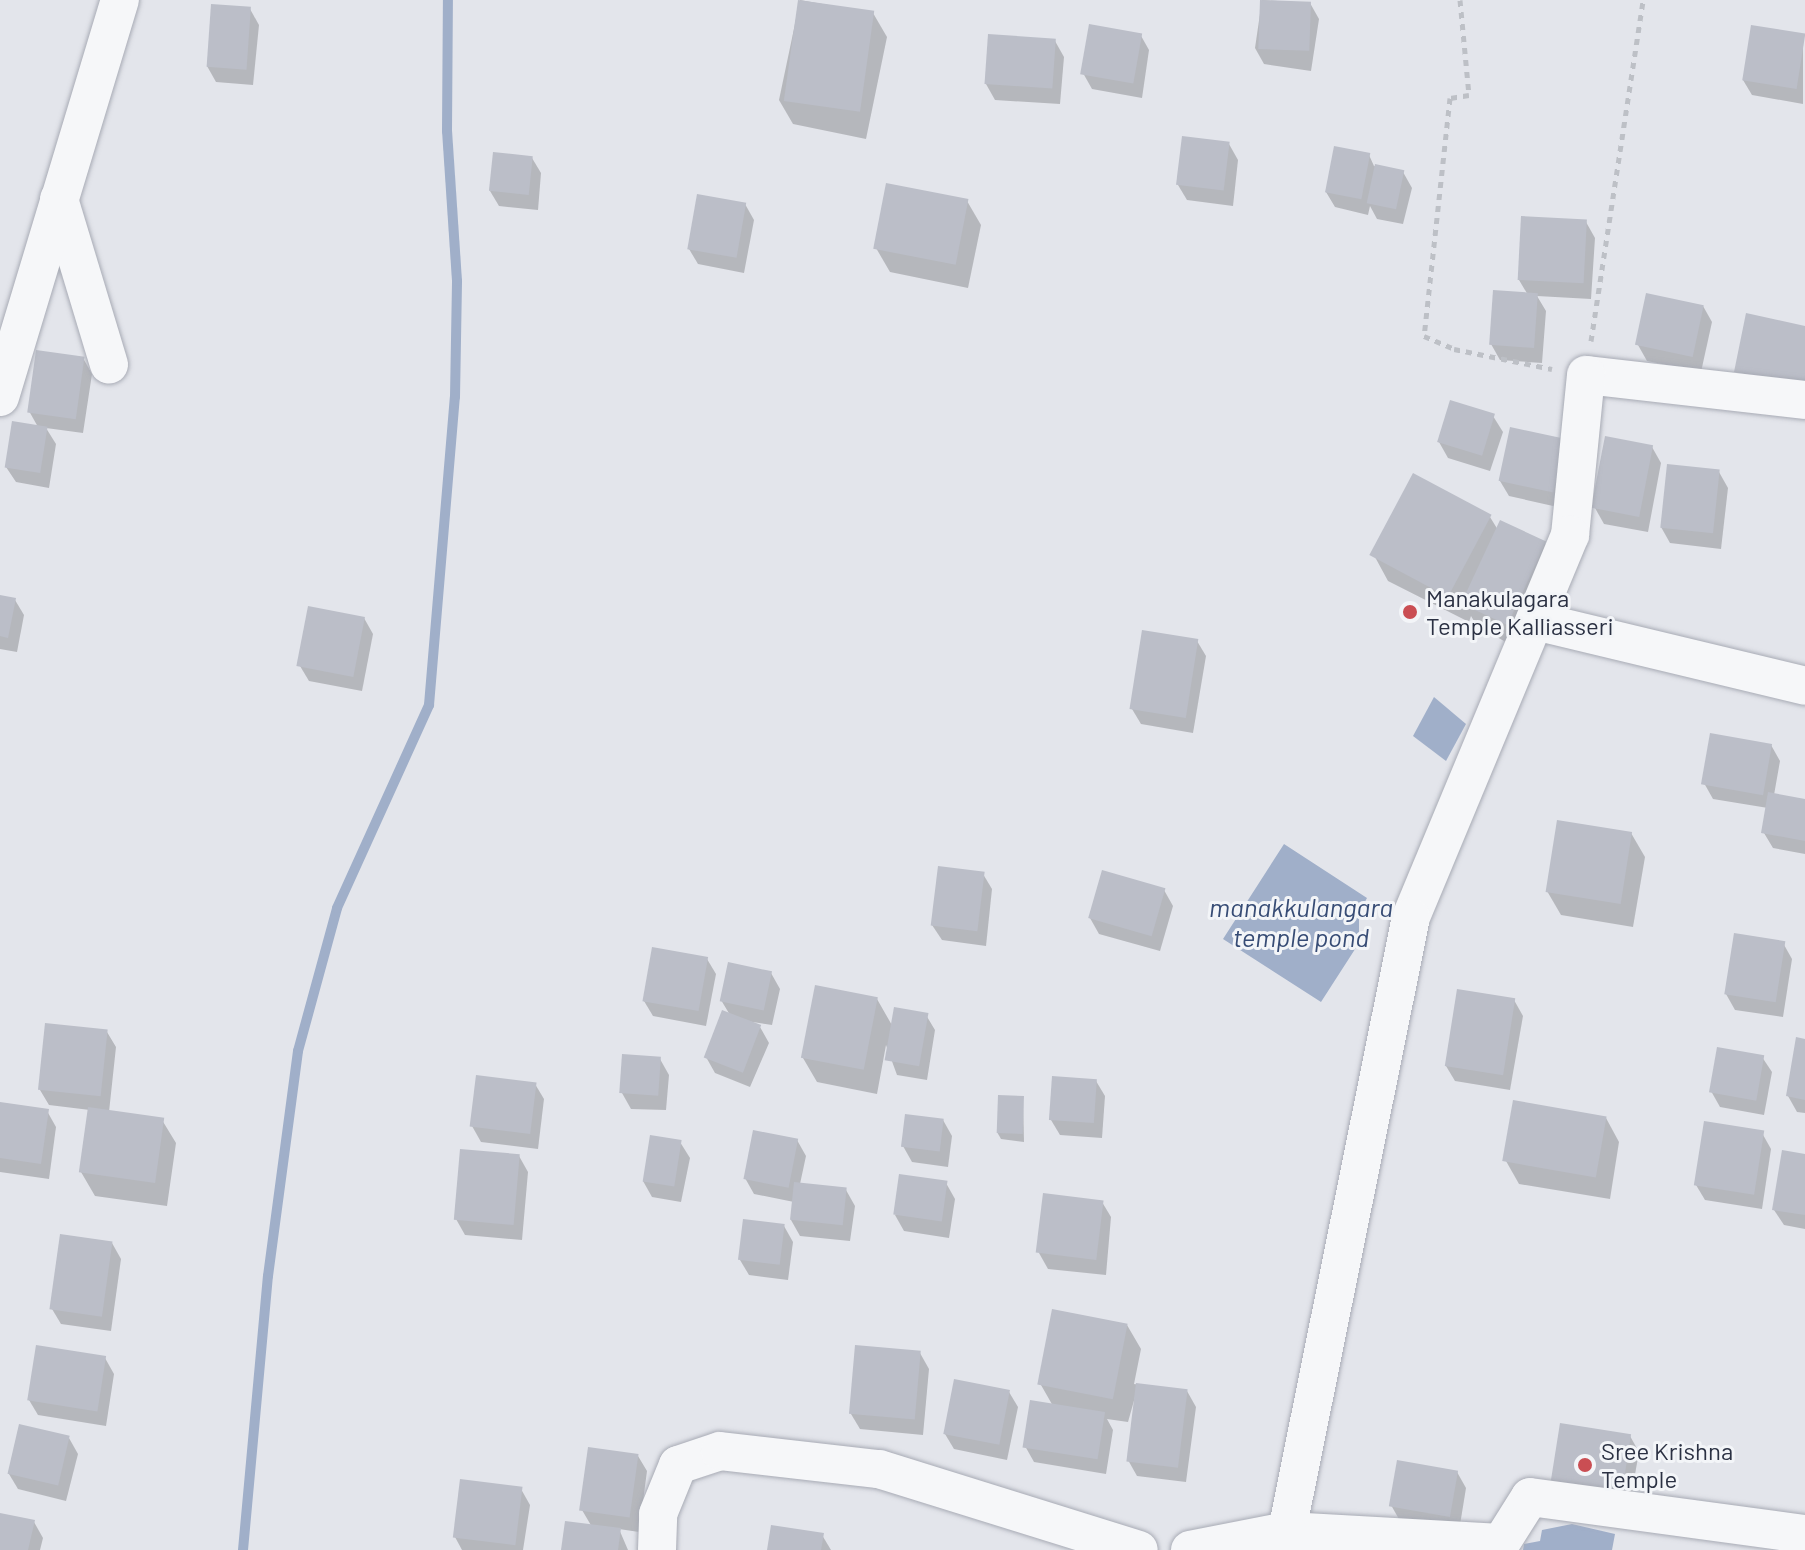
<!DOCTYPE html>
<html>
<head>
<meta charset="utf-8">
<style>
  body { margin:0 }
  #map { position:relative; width:1805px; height:1550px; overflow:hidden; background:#e3e5eb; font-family:Barlow,sans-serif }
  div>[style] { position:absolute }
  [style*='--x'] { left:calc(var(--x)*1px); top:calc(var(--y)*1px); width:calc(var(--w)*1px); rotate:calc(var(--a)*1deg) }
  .water>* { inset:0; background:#a0afc9 }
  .shadow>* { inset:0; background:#0003 }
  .stream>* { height:10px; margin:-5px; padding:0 5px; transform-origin:5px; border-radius:5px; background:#a0afc9 }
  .building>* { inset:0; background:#bbbec8; transform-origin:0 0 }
  .path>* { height:5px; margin-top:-2.5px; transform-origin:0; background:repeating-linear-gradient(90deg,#bdc0c6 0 6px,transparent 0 12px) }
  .roads { filter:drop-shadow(0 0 2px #a8abb5) drop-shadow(0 0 2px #a8abb5) }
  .street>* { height:38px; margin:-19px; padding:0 19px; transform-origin:19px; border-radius:19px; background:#f6f7f9 }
  .dots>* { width:22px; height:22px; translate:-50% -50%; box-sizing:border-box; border:4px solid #f3f5f8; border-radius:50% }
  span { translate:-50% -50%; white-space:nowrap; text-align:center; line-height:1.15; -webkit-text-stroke:6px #f3f5f8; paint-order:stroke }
  .poi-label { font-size:24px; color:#2b3143 }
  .left { translate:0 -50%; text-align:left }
  .water-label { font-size:26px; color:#374c75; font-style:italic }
</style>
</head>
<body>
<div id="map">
  <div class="water">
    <i style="clip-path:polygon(1434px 697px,1466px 724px,1446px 761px,1413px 736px)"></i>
    <i style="clip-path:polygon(1284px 844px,1367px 898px,1359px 913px,1359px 943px,1321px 1002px,1223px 939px)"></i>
    <i style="clip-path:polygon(1572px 1524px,1615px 1534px,1612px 1550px,1523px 1550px,1524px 1544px,1540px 1541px,1542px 1530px)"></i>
  </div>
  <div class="shadow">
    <i style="clip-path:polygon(800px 0,873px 13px,887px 37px,866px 139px,793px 124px,779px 100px)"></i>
    <i style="clip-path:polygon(1262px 0,1310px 3px,1319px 19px,1311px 71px,1264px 64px,1255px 48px)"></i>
    <i style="clip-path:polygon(250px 9px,259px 25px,253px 85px,216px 82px,207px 66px)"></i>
    <i style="clip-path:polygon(1140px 34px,1149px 50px,1142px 98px,1092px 89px,1083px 73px)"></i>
    <i style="clip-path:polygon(1803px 36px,1803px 104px,1752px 95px,1743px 80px)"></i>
    <i style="clip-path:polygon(1055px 41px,1064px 57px,1060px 104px,995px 100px,986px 84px)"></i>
    <i style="clip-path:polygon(1229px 144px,1238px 160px,1233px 206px,1187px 200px,1178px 185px)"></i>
    <i style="clip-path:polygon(1369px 155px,1374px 166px,1403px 172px,1412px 188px,1403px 224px,1377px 219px,1370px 206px,1368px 215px,1335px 207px,1326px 192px)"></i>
    <i style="clip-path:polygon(532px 158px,541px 173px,538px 210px,499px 206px,490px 191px)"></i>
    <i style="clip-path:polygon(967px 201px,981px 225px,968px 288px,890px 272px,876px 248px)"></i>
    <i style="clip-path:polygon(745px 204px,754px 220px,744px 273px,698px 264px,689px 249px)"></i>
    <i style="clip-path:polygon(1586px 222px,1595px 238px,1591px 299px,1537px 296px,1546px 311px,1542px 363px,1500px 360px,1491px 344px,1528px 295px,1519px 280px)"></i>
    <i style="clip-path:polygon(1703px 306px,1712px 322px,1701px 372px,1647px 361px,1638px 345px)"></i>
    <i style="clip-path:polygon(83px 358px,92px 374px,83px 433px,46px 428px,56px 444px,49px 488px,16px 482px,6px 467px,38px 427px,29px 411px)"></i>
    <i style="clip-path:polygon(1493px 416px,1503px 432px,1490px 471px,1448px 458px,1439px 442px)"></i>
    <i style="clip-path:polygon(1564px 441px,1562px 508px,1509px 496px,1500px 481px)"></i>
    <i style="clip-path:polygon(1652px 447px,1661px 463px,1648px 532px,1604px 524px,1595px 508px)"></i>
    <i style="clip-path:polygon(1719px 472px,1728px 488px,1721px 549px,1670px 543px,1661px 527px)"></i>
    <i style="clip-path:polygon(1490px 517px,1498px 530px,1545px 543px,1559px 567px,1522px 651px,1477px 626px,1471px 616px,1469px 622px,1388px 581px,1375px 557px)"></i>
    <i style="clip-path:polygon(0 597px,15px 600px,24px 615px,17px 652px,0 649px)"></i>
    <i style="clip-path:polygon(364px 618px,373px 634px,362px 691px,309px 681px,300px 666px)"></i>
    <i style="clip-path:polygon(1197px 641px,1206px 656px,1193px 733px,1141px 724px,1132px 709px)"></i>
    <i style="clip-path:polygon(1771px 745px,1780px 761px,1774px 795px,1805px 801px,1805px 854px,1773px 848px,1764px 833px,1768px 808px,1713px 799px,1704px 783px)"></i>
    <i style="clip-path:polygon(1631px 833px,1645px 857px,1633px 927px,1561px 915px,1547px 891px)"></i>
    <i style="clip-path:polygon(983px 874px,992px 889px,986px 946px,942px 940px,932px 925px)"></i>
    <i style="clip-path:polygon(1164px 890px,1173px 906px,1160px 951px,1099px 934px,1090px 918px)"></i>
    <i style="clip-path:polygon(1783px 943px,1792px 959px,1783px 1017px,1735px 1010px,1726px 994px)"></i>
    <i style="clip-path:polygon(707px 959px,716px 974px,706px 1026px,653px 1016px,644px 1001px)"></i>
    <i style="clip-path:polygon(771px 973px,780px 989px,772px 1025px,746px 1021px,760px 1027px,769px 1043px,750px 1087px,715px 1073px,706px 1057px,730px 1015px,721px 1000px)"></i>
    <i style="clip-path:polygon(877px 999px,893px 1027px,926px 1015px,935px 1030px,927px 1080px,897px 1075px,886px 1045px,877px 1094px,817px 1082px,803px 1058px)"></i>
    <i style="clip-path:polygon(1514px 1000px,1523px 1016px,1510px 1090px,1455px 1081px,1446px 1066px)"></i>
    <i style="clip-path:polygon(107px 1032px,116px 1047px,109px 1112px,162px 1120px,176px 1143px,167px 1206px,95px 1196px,81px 1172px,90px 1110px,49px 1105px,40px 1090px)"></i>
    <i style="clip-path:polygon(1805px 1041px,1805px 1113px,1797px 1112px,1788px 1096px)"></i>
    <i style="clip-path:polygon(1762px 1057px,1772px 1072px,1764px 1115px,1720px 1107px,1711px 1091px)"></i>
    <i style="clip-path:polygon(660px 1059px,669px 1075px,666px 1110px,631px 1109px,622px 1093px)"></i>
    <i style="clip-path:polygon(1096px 1081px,1105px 1096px,1102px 1138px,1060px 1135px,1051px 1120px)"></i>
    <i style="clip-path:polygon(535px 1084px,544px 1099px,538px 1149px,481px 1142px,472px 1126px)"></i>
    <i style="clip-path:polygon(1023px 1098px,1024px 1142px,1001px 1139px,997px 1132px)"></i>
    <i style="clip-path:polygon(0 1104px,47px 1111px,56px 1127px,49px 1179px,0 1172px)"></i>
    <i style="clip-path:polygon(1606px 1118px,1619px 1142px,1610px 1199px,1519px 1184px,1506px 1161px)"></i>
    <i style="clip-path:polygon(943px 1120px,952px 1136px,948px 1167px,912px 1162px,903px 1146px)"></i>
    <i style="clip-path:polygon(1762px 1133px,1771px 1149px,1762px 1209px,1705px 1200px,1696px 1185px)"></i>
    <i style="clip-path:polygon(797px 1140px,806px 1156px,800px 1184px,846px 1190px,855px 1206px,850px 1241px,800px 1236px,791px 1220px,794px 1202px,754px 1194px,745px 1178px)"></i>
    <i style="clip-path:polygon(680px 1142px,690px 1158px,681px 1202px,652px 1197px,643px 1181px)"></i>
    <i style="clip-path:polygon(519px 1156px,528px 1172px,522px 1240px,465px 1235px,456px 1219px)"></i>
    <i style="clip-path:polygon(1805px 1156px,1805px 1229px,1784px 1225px,1774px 1210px)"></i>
    <i style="clip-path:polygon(946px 1183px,955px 1199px,949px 1238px,904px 1231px,895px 1215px)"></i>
    <i style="clip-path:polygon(1102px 1202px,1111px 1217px,1106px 1275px,1048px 1269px,1039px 1253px)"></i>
    <i style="clip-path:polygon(784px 1226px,793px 1242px,788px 1280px,749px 1275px,740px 1260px)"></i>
    <i style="clip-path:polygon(112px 1243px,121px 1259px,111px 1331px,61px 1324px,52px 1309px)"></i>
    <i style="clip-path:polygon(1127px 1325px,1141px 1349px,1134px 1384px,1187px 1391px,1196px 1407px,1186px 1482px,1137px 1476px,1128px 1460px,1137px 1390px,1128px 1422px,1107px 1419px,1113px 1430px,1106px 1474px,1034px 1462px,1025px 1446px,1053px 1406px,1041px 1385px)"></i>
    <i style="clip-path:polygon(920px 1353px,929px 1369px,923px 1435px,860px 1429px,851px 1414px)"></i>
    <i style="clip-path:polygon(105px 1358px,114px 1374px,106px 1426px,38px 1415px,29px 1400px)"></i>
    <i style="clip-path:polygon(1009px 1392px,1018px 1407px,1007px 1460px,954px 1449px,945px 1434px)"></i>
    <i style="clip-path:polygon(1630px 1436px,1639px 1452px,1629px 1508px,1562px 1497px)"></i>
    <i style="clip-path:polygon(69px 1438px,78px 1454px,66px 1501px,18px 1489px,9px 1474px)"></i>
    <i style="clip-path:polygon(638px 1456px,647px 1471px,639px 1532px,619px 1529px,628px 1550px,563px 1550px,592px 1527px,582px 1510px)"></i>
    <i style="clip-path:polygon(1457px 1472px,1466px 1488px,1459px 1531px,1400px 1521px,1391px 1505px)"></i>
    <i style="clip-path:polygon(521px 1489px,530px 1505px,523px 1550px,462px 1550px,455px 1537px)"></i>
    <i style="clip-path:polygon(0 1515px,34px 1522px,43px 1538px,40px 1550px,0 1550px)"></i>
    <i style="clip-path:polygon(822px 1535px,831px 1550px,769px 1550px)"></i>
  </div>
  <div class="stream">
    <i style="--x:243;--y:1550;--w:275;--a:-84.8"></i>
    <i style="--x:268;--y:1276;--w:227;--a:-82.4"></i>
    <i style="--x:298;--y:1051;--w:148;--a:-74.7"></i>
    <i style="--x:337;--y:908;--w:223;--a:-65.6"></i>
    <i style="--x:429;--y:705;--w:309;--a:-85.2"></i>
    <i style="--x:455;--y:397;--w:116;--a:-89"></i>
    <i style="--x:457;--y:281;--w:150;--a:-93.8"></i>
    <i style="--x:447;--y:131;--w:131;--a:-89.6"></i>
  </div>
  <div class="building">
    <i style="left:798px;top:0;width:77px;height:102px;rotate:8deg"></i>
    <i style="left:1260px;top:0;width:51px;height:49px;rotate:2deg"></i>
    <i style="left:211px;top:4px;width:40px;height:63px;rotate:4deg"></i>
    <i style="left:1089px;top:24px;width:54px;height:51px;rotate:10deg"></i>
    <i style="left:1751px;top:25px;width:55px;height:56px;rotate:9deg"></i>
    <i style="left:988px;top:34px;width:68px;height:50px;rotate:4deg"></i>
    <i style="left:1182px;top:136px;width:48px;height:49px;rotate:7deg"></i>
    <i style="left:1334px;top:146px;width:37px;height:47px;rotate:11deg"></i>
    <i style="left:493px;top:152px;width:40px;height:39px;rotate:6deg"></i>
    <i style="left:1375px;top:164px;width:30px;height:40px;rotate:12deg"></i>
    <i style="left:886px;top:183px;width:84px;height:67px;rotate:11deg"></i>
    <i style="left:697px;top:194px;width:50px;height:56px;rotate:10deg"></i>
    <i style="left:1521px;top:216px;width:66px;height:64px;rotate:3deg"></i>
    <i style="left:1493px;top:290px;width:45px;height:55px;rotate:4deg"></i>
    <i style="left:1646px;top:293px;width:59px;height:53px;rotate:12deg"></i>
    <i style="clip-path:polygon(1746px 313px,1805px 326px,1805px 386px,1734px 372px)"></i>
    <i style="left:36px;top:350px;width:49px;height:63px;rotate:8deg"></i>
    <i style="left:1450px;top:400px;width:47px;height:44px;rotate:17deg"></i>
    <i style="left:12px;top:421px;width:36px;height:47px;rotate:9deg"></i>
    <i style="left:1510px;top:427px;width:56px;height:55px;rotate:12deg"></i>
    <i style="left:1605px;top:436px;width:49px;height:73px;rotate:11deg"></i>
    <i style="left:1667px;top:464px;width:53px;height:64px;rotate:6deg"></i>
    <i style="left:1413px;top:473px;width:89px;height:93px;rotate:28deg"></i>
    <i style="left:1500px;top:520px;width:51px;height:92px;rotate:25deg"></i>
    <i style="clip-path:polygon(0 595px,16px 598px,8px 638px,0 636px)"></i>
    <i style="left:308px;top:606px;width:58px;height:61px;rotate:11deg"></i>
    <i style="left:1142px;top:630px;width:57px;height:80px;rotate:9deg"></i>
    <i style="left:1710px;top:733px;width:63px;height:52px;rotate:10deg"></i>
    <i style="clip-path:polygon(1768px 792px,1805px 799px,1805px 841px,1761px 833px)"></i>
    <i style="left:1557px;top:820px;width:76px;height:73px;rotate:9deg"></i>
    <i style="left:938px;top:866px;width:47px;height:60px;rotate:7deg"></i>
    <i style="left:1102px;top:870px;width:66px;height:50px;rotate:16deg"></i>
    <i style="left:1734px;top:933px;width:52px;height:62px;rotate:9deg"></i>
    <i style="left:652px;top:947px;width:57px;height:55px;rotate:10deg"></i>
    <i style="left:728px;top:962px;width:45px;height:40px;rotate:12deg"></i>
    <i style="left:815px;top:985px;width:64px;height:74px;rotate:11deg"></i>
    <i style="left:1457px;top:989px;width:59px;height:78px;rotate:9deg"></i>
    <i style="left:894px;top:1007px;width:35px;height:54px;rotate:10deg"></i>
    <i style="left:722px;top:1010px;width:42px;height:51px;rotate:21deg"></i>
    <i style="left:45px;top:1023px;width:63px;height:67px;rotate:6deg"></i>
    <i style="clip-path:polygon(1796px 1037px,1805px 1039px,1805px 1100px,1786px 1096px)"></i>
    <i style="left:1717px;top:1047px;width:48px;height:46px;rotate:10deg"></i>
    <i style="left:622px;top:1054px;width:39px;height:39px;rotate:4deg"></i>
    <i style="left:476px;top:1075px;width:61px;height:52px;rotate:7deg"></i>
    <i style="left:1052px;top:1076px;width:45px;height:44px;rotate:4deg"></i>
    <i style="left:998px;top:1095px;width:26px;height:38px;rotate:2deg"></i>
    <i style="left:1513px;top:1100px;width:95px;height:62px;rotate:10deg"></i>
    <i style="clip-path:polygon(0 1102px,49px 1109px,41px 1164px,0 1158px)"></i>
    <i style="left:88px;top:1107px;width:77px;height:66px;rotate:8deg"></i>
    <i style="left:905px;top:1114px;width:39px;height:33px;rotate:7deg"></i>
    <i style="left:1704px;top:1121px;width:61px;height:65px;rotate:9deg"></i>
    <i style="left:753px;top:1130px;width:46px;height:50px;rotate:11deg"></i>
    <i style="left:650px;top:1135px;width:32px;height:47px;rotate:9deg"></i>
    <i style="left:460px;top:1149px;width:60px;height:71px;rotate:5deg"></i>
    <i style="clip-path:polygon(1782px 1150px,1805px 1154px,1805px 1215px,1772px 1210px)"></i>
    <i style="left:899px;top:1174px;width:49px;height:41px;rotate:8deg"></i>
    <i style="left:794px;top:1182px;width:53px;height:38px;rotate:6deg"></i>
    <i style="left:1043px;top:1193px;width:61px;height:60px;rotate:7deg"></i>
    <i style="left:743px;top:1219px;width:42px;height:41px;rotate:7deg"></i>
    <i style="left:60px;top:1234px;width:53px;height:76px;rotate:8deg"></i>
    <i style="left:1052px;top:1309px;width:77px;height:77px;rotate:11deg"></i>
    <i style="left:36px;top:1345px;width:71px;height:56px;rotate:9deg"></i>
    <i style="left:855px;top:1345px;width:66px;height:69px;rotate:5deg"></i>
    <i style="left:954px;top:1379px;width:57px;height:56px;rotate:11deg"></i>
    <i style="left:1136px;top:1383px;width:52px;height:79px;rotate:7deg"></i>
    <i style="left:1030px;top:1400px;width:76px;height:48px;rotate:9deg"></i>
    <i style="left:1560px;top:1423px;width:72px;height:60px;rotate:9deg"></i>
    <i style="left:19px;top:1424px;width:52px;height:51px;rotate:13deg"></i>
    <i style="left:588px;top:1447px;width:51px;height:64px;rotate:8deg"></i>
    <i style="left:1397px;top:1460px;width:62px;height:47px;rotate:10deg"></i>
    <i style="left:460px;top:1479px;width:63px;height:59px;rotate:7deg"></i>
    <i style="clip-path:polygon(0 1513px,35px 1520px,28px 1550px,0 1550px)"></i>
    <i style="clip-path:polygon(565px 1521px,621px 1528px,618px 1550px,561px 1550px)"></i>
    <i style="clip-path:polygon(771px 1525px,824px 1533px,821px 1550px,767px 1550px)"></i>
  </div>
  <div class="path">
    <i style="--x:1460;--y:0;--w:95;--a:84.6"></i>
    <i style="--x:1469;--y:95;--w:19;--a:171"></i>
    <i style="--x:1450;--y:98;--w:239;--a:96.2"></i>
    <i style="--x:1424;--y:336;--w:33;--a:23"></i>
    <i style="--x:1454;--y:349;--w:100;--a:11.5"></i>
    <i style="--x:1591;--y:341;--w:345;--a:-81.3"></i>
  </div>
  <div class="roads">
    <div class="street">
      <i style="--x:59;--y:199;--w:173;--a:73.2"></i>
      <i style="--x:0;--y:397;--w:415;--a:-73.2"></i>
      <i style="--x:1805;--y:400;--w:220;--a:-173.5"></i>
      <i style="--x:1586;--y:375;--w:161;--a:95.7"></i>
      <i style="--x:1570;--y:535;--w:414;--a:112.6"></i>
      <i style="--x:1411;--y:917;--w:626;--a:101.42"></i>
      <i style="--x:1287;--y:1531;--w:214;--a:3.2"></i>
      <i style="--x:1501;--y:1543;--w:54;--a:-57.8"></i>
      <i style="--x:1530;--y:1497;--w:277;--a:7.7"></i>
      <i style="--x:1535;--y:621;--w:278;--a:13.5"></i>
      <i style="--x:657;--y:1550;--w:36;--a:-88"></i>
      <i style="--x:658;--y:1514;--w:53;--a:-67.8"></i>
      <i style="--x:678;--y:1465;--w:44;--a:-18.4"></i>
      <i style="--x:720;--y:1451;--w:160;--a:6.5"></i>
      <i style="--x:879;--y:1469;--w:272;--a:17.3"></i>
      <i style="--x:1190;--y:1550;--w:99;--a:-11.1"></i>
    </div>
  </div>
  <div class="dots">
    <i style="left:1410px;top:612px;background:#ca4e53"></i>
    <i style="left:1585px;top:1465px;background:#ca4e53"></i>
  </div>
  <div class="poi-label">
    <span class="left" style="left:1426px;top:612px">Manakulagara<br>Temple Kalliasseri</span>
    <span class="left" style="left:1601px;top:1465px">Sree Krishna<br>Temple</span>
  </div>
  <div class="water-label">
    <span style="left:1301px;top:922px">manakkulangara<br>temple pond</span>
  </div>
</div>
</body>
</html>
